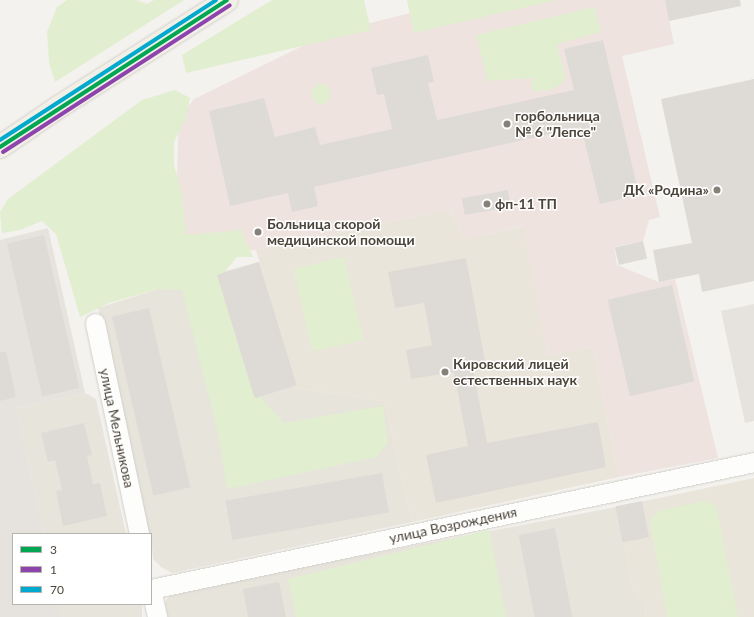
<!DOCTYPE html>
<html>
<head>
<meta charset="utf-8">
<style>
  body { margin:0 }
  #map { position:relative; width:754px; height:617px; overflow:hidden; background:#f4f2ee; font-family:Lato,sans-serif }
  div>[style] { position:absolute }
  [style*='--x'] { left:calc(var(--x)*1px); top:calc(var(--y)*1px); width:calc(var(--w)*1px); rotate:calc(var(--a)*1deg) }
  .residential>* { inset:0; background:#e7e4dc; transform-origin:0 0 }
  .industrial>* { inset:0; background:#e6e2de }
  .education>* { inset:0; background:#eae5da }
  .medical>* { inset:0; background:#eee3df }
  .green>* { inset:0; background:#e1eecf; transform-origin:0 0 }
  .round { border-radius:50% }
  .parking>* { inset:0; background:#e6e3df }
  .building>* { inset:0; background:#dedbd6; transform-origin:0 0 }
  .roads { filter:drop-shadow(0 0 1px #d2d0cb) drop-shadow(0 0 1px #d2d0cb) }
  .minor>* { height:19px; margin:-9.5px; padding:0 9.5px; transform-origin:9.5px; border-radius:9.5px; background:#fdfdfc }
  .primary>* { height:22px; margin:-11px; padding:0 11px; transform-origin:11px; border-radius:11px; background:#f2efe6 }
  .bus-1>* { height:4px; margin:-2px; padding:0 2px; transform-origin:2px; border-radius:2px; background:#00a651 }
  .bus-2>* { height:4px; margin:-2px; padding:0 2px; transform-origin:2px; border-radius:2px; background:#8e44ad }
  .bus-3>* { height:4px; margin:-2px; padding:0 2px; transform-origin:2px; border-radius:2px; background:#00a9ce }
  .dots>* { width:11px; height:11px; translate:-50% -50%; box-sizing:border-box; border:2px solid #fff; border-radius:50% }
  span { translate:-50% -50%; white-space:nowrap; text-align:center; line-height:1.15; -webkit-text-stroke:3px #fff; paint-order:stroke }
  .poi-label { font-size:14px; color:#4b4439; font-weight:700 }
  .left { translate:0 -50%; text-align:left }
  .right { translate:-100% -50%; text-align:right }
  .street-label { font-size:14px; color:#4b4439 }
  .legend { position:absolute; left:12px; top:533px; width:140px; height:72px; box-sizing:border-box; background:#fff; border:1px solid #b7b4b0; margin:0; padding:5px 7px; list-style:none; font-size:12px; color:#4b4439 }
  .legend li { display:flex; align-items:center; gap:8px; height:20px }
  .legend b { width:20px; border:1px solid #b7b4b0 }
</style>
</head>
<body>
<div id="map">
  <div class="residential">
    <i style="clip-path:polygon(259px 262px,296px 388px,384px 401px,412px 522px,172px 573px,161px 567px,153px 559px,151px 534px,148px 534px,98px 308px,158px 289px)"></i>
    <i style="clip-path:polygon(85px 393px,96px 399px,126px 534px,44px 534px,16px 408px)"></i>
    <i style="clip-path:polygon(616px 507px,635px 597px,646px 603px,645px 617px,168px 617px,165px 603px,171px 592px)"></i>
    <i style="left:60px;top:604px;width:82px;height:13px"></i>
  </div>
  <div class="industrial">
    <i style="clip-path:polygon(48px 228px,85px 393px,16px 408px,44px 534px,13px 534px,13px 604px,60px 604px,62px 617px,0 617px,0 240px)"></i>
  </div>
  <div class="education">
    <i style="clip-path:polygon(449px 209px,465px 239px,524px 226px,548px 355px,593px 347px,619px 477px,412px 522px,384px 401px,296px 388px,256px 250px)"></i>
    <i style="clip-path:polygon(754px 478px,754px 617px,645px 617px,646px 603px,635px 597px,616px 507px)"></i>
  </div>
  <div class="medical">
    <i style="clip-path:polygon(461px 0,665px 0,674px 44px,622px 56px,660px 217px,649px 220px,643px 241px,614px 247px,617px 265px,659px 282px,675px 279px,718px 458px,619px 477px,593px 347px,548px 355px,523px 226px,465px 239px,449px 209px,256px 250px,181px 257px,169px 186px,177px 174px,179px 118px,194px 99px,327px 34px)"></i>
  </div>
  <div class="green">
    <i style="clip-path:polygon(67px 0,136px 0,147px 4px,154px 0,184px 0,55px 82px,49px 63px,47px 32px,57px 7px)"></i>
    <i style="clip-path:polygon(272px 0,364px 0,371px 30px,186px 73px,182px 55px)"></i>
    <i style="clip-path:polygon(407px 0,556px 0,414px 33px)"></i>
    <i style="clip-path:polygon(594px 7px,601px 32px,557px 44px,566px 78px,560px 85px,550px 90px,535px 91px,530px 87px,533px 78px,488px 81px,476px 35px)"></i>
    <i class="round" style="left:311px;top:84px;width:20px;height:20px"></i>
    <i style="clip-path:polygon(175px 90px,190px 98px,186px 118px,174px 142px,174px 165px,182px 193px,186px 235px,241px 230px,253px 257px,237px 257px,224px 272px,251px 387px,284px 423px,383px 406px,388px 443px,376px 457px,227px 489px,218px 432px,182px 290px,158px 289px,109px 303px,80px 317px,56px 234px,42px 221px,20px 230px,2px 233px,0 212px,8px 199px,142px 100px)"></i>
    <i style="left:344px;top:257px;width:85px;height:52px;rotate:77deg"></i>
    <i style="clip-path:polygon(706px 501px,716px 506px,738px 617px,667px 617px,650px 520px,660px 510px)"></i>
    <i style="clip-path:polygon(489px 530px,506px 617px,296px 617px,288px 579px)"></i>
  </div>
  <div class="parking">
    <i style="clip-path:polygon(754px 304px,754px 421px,745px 423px,721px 311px)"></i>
  </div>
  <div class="building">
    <i style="clip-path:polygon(665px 0,740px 0,741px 6px,669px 21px)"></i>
    <i style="clip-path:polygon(603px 40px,639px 195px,600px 204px,581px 127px,314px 187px,318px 206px,292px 212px,288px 193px,230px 206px,209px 111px,264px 98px,275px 137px,315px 127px,320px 145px,392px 129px,384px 94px,377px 95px,371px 68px,428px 55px,434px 82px,428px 83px,437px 120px,574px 90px,564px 49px)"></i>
    <i style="clip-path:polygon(754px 79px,754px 281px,702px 292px,699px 274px,659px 282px,653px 250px,692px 243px,661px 99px)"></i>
    <i style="left:508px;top:190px;width:17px;height:47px;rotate:80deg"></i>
    <i style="left:44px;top:235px;width:157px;height:38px;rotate:77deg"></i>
    <i style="left:643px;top:241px;width:18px;height:29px;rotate:77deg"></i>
    <i style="clip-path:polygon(466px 258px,486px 366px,473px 368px,487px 443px,598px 422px,606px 467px,436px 503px,426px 455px,468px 446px,454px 372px,411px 379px,406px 350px,432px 345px,424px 303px,395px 308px,388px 272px)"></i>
    <i style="left:259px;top:262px;width:129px;height:44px;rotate:73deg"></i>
    <i style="left:672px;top:285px;width:99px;height:66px;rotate:77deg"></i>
    <i style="left:149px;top:308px;width:184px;height:38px;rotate:77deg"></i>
    <i style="clip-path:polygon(0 352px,6px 352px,16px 397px,0 401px)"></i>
    <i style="clip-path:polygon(84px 423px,92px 455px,87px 456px,93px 484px,100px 483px,107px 516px,63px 526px,56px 491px,62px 490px,55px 460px,48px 462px,41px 433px)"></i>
    <i style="left:382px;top:473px;width:40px;height:159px;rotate:80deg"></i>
    <i style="left:642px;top:501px;width:37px;height:27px;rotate:79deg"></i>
    <i style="left:555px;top:528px;width:91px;height:37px;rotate:79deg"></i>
    <i style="clip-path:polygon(279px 582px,286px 617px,248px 617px,243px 589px)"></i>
  </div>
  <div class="roads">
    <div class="minor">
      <i style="--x:95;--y:323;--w:216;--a:78.2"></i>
      <i style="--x:151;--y:589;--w:616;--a:-11.89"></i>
      <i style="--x:151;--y:590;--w:28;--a:77"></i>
    </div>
    <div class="primary">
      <i style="--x:0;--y:147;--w:69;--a:-34.4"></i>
      <i style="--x:57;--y:108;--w:201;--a:-32.4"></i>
    </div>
  </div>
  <div class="bus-1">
    <i style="--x:0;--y:147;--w:270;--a:-32.9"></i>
  </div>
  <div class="bus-2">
    <i style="--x:3;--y:152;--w:270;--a:-32.9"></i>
  </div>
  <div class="bus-3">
    <i style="--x:0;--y:140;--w:257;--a:-32.9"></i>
  </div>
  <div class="dots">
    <i style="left:507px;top:124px;background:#868178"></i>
    <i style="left:717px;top:190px;background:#868178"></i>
    <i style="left:487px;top:204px;background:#868178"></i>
    <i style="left:258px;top:232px;background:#868178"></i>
    <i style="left:445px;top:372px;background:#868178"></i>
  </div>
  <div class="poi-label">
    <span class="left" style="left:515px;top:124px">горбольница<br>№ 6 "Лепсе"</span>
    <span class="right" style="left:709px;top:190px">ДК «Родина»</span>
    <span class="left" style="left:495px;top:204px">фп-11 ТП</span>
    <span class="left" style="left:267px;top:232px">Больница скорой<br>медицинской помощи</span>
    <span class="left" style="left:453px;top:372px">Кировский лицей<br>естественных наук</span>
  </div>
  <div class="street-label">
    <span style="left:117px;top:428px;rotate:78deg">улица Мельникова</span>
    <span style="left:453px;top:525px;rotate:-12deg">улица Возрождения</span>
  </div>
  <ul class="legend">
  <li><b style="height:5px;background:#00a651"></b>3</li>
  <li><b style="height:5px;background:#8e44ad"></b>1</li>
  <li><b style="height:5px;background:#00a9ce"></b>70</li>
  </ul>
</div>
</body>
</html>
